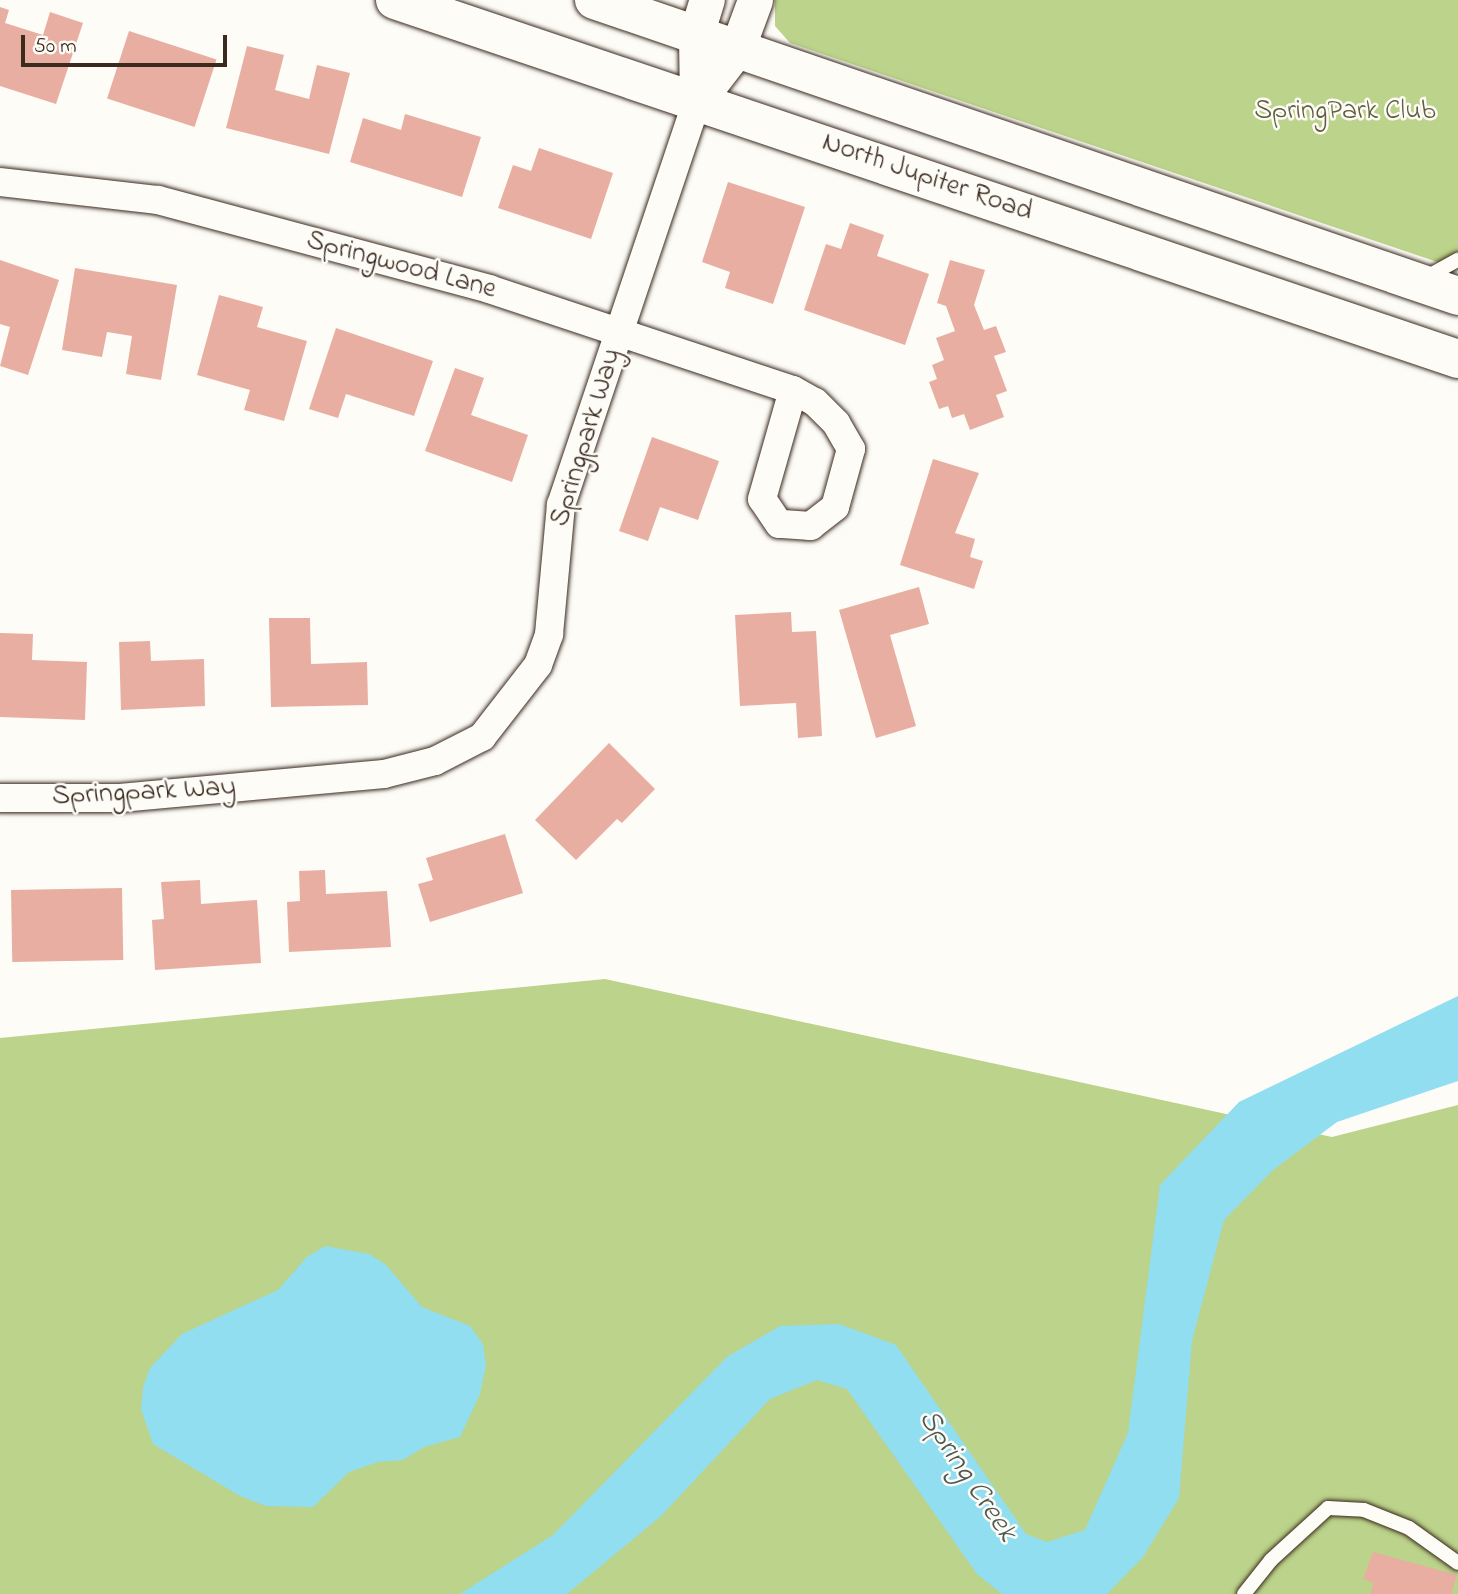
<!DOCTYPE html>
<html>
<head>
<meta charset="utf-8">
<style>
  body { margin:0 }
  #map { position:relative; width:1458px; height:1594px; overflow:hidden; background:#fdfcf7; font-family:"Indie Flower",sans-serif }
  div>[style] { position:absolute }
  [style*='--x'] { left:calc(var(--x)*1px); top:calc(var(--y)*1px); width:calc(var(--w)*1px); rotate:calc(var(--a)*1deg) }
  .green>* { inset:0; background:#bbd38a }
  .water>* { inset:0; background:#91def1 }
  .building>* { inset:0; background:#e8aea2; transform-origin:0 0 }
  .roads { filter:drop-shadow(0 0 2px #3b2a1e) drop-shadow(0 0 2px #3b2a1e) }
  .service>* { height:14px; margin:-7px; padding:0 7px; transform-origin:7px; border-radius:7px; background:#fdfcf7 }
  .minor>* { height:28px; margin:-14px; padding:0 14px; transform-origin:14px; border-radius:14px; background:#fdfcf7 }
  .tertiary>* { height:35px; margin:-17.5px; padding:0 17.5px; transform-origin:17.5px; border-radius:17.5px; background:#fdfcf7 }
  .primary>* { height:38px; margin:-19px; padding:0 19px; transform-origin:19px; border-radius:19px; background:#fdfcf7 }
  span { translate:-50% -50%; white-space:nowrap; text-align:center; line-height:1.15; -webkit-text-stroke:5px #fdfcf7; paint-order:stroke }
  .park-label { font-size:28px; color:#615d3e }
  .street-label { font-size:28px; color:#3b2a1e }
  .water-label { font-size:30px; color:#505753; font-style:italic }
  .scale { position:absolute; left:21px; top:35px; width:206px; height:32px; box-sizing:border-box; border:4px solid #3b2a1e; border-top:0; padding-left:9px; font-size:21px; line-height:24px; white-space:nowrap; color:#3b2a1e; -webkit-text-stroke:5px #fdfcf7; paint-order:stroke }
</style>
</head>
<body>
<div id="map">
  <div class="green">
    <i style="clip-path:polygon(775px 0,1458px 0,1458px 269px,790px 43px,775px 26px)"></i>
    <i style="clip-path:polygon(605px 979px,1332px 1137px,1458px 1105px,1458px 1594px,0 1594px,0 1038px)"></i>
  </div>
  <div class="water">
    <i style="clip-path:polygon(1458px 996px,1458px 1081px,1337px 1122px,1273px 1170px,1224px 1220px,1192px 1341px,1179px 1498px,1143px 1557px,1107px 1594px,1002px 1594px,977px 1574px,847px 1389px,817px 1380px,770px 1399px,661px 1516px,567px 1594px,460px 1594px,553px 1535px,727px 1357px,780px 1326px,839px 1324px,896px 1345px,1026px 1534px,1047px 1542px,1085px 1530px,1128px 1433px,1160px 1185px,1239px 1102px)"></i>
    <i style="clip-path:polygon(325px 1246px,369px 1254px,385px 1264px,422px 1307px,470px 1326px,483px 1344px,486px 1365px,480px 1394px,460px 1437px,424px 1447px,403px 1460px,378px 1462px,349px 1472px,313px 1507px,266px 1506px,240px 1496px,153px 1444px,141px 1409px,143px 1387px,150px 1368px,182px 1334px,278px 1290px,307px 1257px)"></i>
  </div>
  <div class="building">
    <i style="clip-path:polygon(0 7px,9px 10px,5px 23px,43px 35px,50px 12px,83px 23px,56px 104px,0 86px)"></i>
    <i style="left:129px;top:31px;width:92px;height:71px;rotate:18deg"></i>
    <i style="clip-path:polygon(247px 46px,284px 55px,275px 90px,309px 99px,317px 65px,350px 73px,329px 154px,226px 128px)"></i>
    <i style="clip-path:polygon(405px 114px,481px 137px,462px 197px,350px 162px,363px 118px,401px 130px)"></i>
    <i style="clip-path:polygon(539px 148px,613px 173px,591px 239px,498px 208px,513px 165px,531px 171px)"></i>
    <i style="clip-path:polygon(728px 182px,805px 207px,773px 304px,725px 288px,730px 272px,702px 262px)"></i>
    <i style="clip-path:polygon(850px 223px,884px 235px,877px 256px,929px 274px,905px 345px,804px 310px,826px 244px,841px 249px)"></i>
    <i style="clip-path:polygon(0 260px,59px 280px,28px 375px,0 366px,10px 327px,0 324px)"></i>
    <i style="clip-path:polygon(950px 260px,985px 270px,974px 305px,984px 330px,996px 326px,1006px 352px,994px 356px,1007px 391px,996px 395px,1004px 417px,970px 430px,964px 414px,952px 418px,948px 406px,939px 409px,929px 382px,937px 379px,932px 365px,944px 360px,936px 338px,955px 331px,946px 306px,937px 303px)"></i>
    <i style="clip-path:polygon(75px 268px,177px 285px,161px 380px,126px 374px,132px 336px,107px 332px,102px 357px,62px 350px)"></i>
    <i style="clip-path:polygon(219px 295px,263px 307px,257px 327px,307px 341px,284px 421px,244px 410px,250px 390px,197px 375px)"></i>
    <i style="clip-path:polygon(336px 328px,433px 361px,414px 416px,346px 394px,338px 418px,309px 409px)"></i>
    <i style="clip-path:polygon(455px 368px,484px 378px,471px 415px,528px 435px,512px 482px,425px 451px)"></i>
    <i style="clip-path:polygon(652px 437px,719px 461px,698px 520px,660px 507px,648px 541px,619px 531px)"></i>
    <i style="clip-path:polygon(933px 459px,979px 473px,955px 533px,975px 539px,970px 557px,983px 561px,974px 589px,900px 565px)"></i>
    <i style="clip-path:polygon(919px 587px,929px 624px,890px 635px,916px 726px,876px 738px,839px 610px)"></i>
    <i style="clip-path:polygon(791px 612px,792px 632px,816px 631px,822px 736px,798px 738px,796px 703px,740px 706px,735px 615px)"></i>
    <i style="clip-path:polygon(269px 618px,310px 618px,311px 664px,367px 662px,368px 705px,271px 707px)"></i>
    <i style="clip-path:polygon(0 633px,33px 634px,32px 660px,87px 662px,85px 720px,0 717px)"></i>
    <i style="clip-path:polygon(150px 641px,151px 661px,204px 659px,205px 706px,121px 710px,119px 642px)"></i>
    <i style="clip-path:polygon(609px 743px,655px 789px,622px 823px,617px 819px,576px 860px,535px 820px)"></i>
    <i style="clip-path:polygon(505px 834px,523px 893px,430px 922px,418px 884px,433px 880px,426px 858px)"></i>
    <i style="clip-path:polygon(325px 870px,326px 894px,387px 891px,391px 947px,289px 952px,287px 902px,300px 901px,299px 871px)"></i>
    <i style="clip-path:polygon(200px 880px,201px 904px,257px 900px,261px 963px,155px 970px,152px 920px,164px 919px,161px 882px)"></i>
    <i style="left:122px;top:888px;width:72px;height:111px;rotate:89deg"></i>
    <i style="clip-path:polygon(1373px 1552px,1457px 1575px,1451px 1594px,1370px 1594px,1374px 1583px,1363px 1579px)"></i>
  </div>
  <div class="roads">
    <div class="service">
      <i style="--x:1425;--y:278;--w:38;--a:-29"></i>
      <i style="--x:1244;--y:1594;--w:43;--a:-51.5"></i>
      <i style="--x:1271;--y:1560;--w:77;--a:-42.4"></i>
      <i style="--x:1328;--y:1508;--w:36;--a:3"></i>
      <i style="--x:1364;--y:1510;--w:48;--a:21.8"></i>
      <i style="--x:1409;--y:1528;--w:60;--a:35.5"></i>
    </div>
    <div class="minor">
      <i style="--x:0;--y:182;--w:159;--a:6.5"></i>
      <i style="--x:158;--y:200;--w:343;--a:15"></i>
      <i style="--x:489;--y:289;--w:320;--a:18.4"></i>
      <i style="--x:793;--y:390;--w:25;--a:29"></i>
      <i style="--x:815;--y:402;--w:30;--a:45"></i>
      <i style="--x:836;--y:423;--w:30;--a:60"></i>
      <i style="--x:851;--y:449;--w:60;--a:105.4"></i>
      <i style="--x:835;--y:507;--w:31;--a:142"></i>
      <i style="--x:811;--y:526;--w:32;--a:-176"></i>
      <i style="--x:779;--y:524;--w:30;--a:-124"></i>
      <i style="--x:762;--y:499;--w:113;--a:-74.1"></i>
      <i style="--x:0;--y:798;--w:120;--a:0"></i>
      <i style="--x:120;--y:798;--w:265;--a:-5.2"></i>
      <i style="--x:384;--y:774;--w:53;--a:-14.3"></i>
      <i style="--x:435;--y:761;--w:53;--a:-27.1"></i>
      <i style="--x:482;--y:737;--w:91;--a:-52.1"></i>
      <i style="--x:538;--y:665;--w:33;--a:-70"></i>
      <i style="--x:549;--y:634;--w:130;--a:-84.7"></i>
      <i style="--x:561;--y:505;--w:426;--a:-71.4"></i>
    </div>
    <div class="tertiary">
      <i style="--x:697;--y:101;--w:66;--a:-52.4"></i>
      <i style="--x:737;--y:49;--w:52;--a:-69.8"></i>
      <i style="--x:697;--y:101;--w:66;--a:-90.9"></i>
      <i style="--x:696;--y:35;--w:37;--a:-73"></i>
    </div>
    <div class="primary">
      <i style="--x:395;--y:0;--w:1122;--a:18.66"></i>
      <i style="--x:594;--y:0;--w:913;--a:18.91"></i>
    </div>
  </div>
  <div class="park-label">
    <span style="left:1345px;top:112px">SpringPark Club</span>
  </div>
  <div class="street-label">
    <span style="left:927px;top:178px;rotate:19deg">North Jupiter Road</span>
    <span style="left:401px;top:266px;rotate:15deg">Springwood Lane</span>
    <span style="left:587px;top:438px;rotate:-73deg">Springpark Way</span>
    <span style="left:144px;top:793px;rotate:-3deg">Springpark Way</span>
  </div>
  <div class="water-label">
    <span style="left:967px;top:1476px;rotate:56deg">Spring Creek</span>
  </div>
  <div class="scale">50 m</div>
</div>
</body>
</html>
